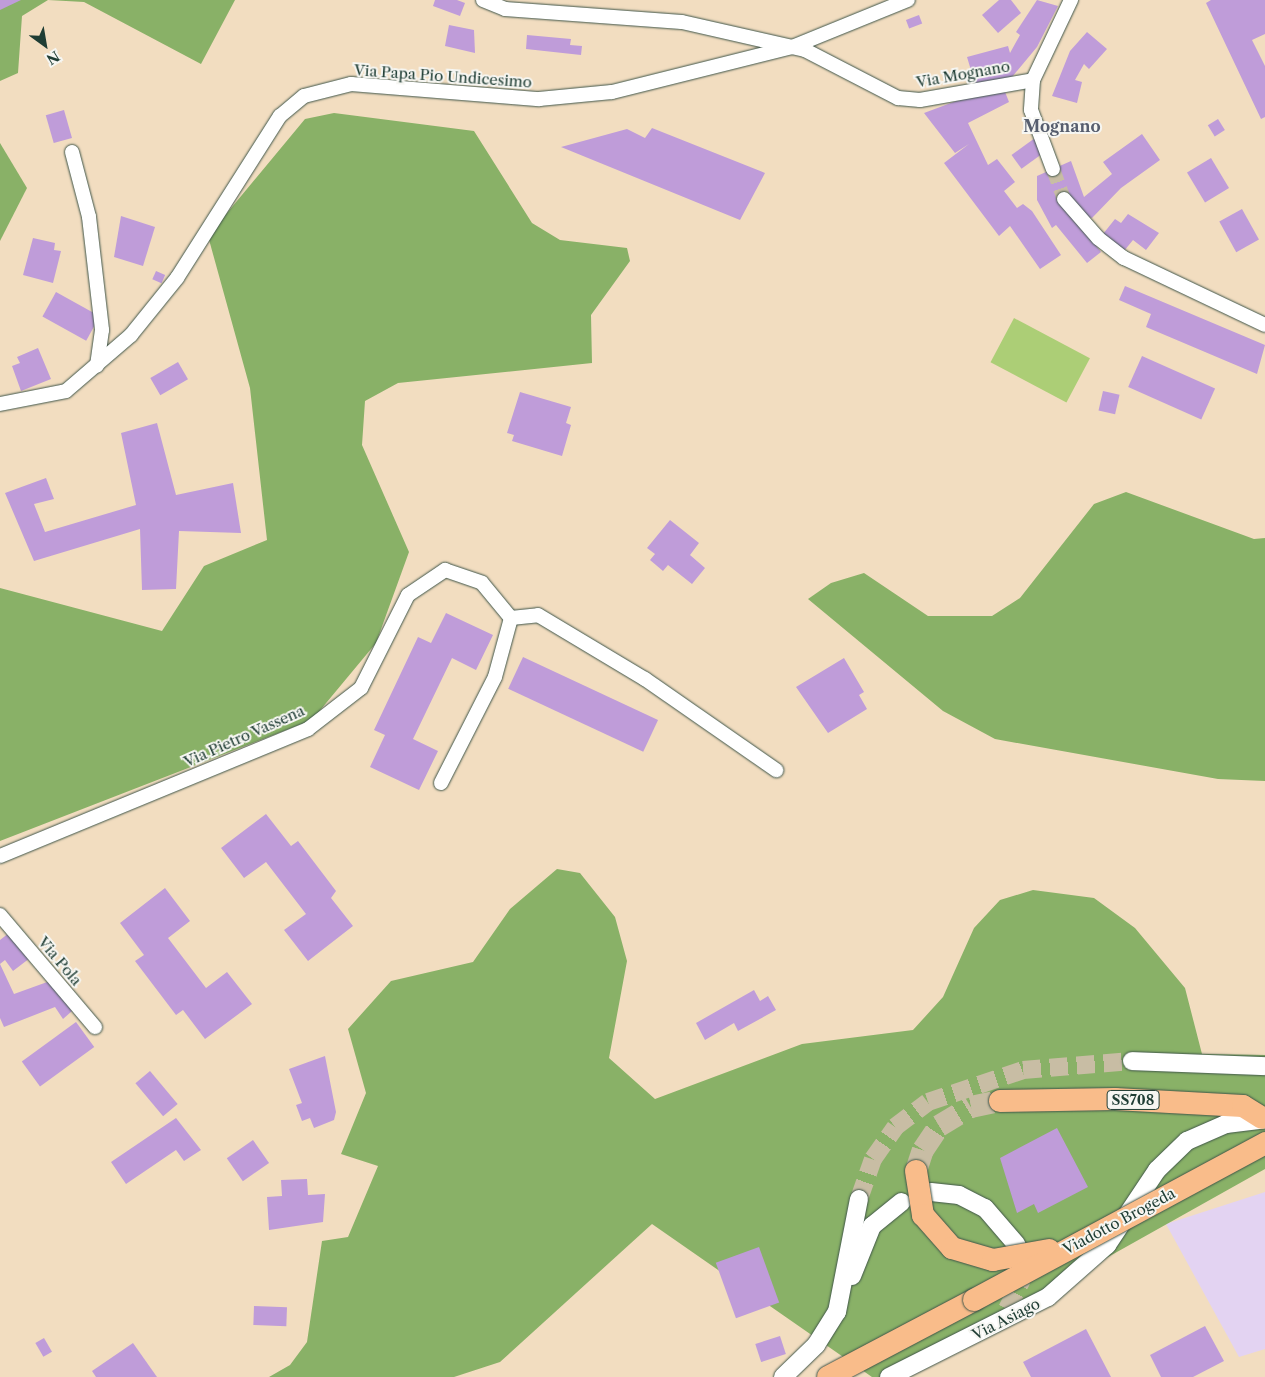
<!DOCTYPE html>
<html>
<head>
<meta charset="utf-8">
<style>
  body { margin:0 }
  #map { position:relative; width:1265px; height:1377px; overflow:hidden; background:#f2ddc0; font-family:"Libre Caslon Text",serif }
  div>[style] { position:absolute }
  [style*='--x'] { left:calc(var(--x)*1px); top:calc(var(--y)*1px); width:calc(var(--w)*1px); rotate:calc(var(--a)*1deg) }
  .built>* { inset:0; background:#e3d3f2 }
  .green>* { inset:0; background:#acce76; transform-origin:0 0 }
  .forest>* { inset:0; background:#89b167 }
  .building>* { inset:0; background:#bf9cd9; transform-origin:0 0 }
  .minor-tunnel>* { height:14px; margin-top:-7px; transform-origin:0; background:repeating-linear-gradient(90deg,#c8bda4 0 14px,transparent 0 21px) }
  .tertiary-tunnel>* { height:18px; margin-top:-9px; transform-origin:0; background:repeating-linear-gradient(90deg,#c8bda4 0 18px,transparent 0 27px) }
  .primary-tunnel>* { height:22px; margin-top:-11px; transform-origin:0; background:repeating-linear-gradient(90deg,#c8bda4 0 22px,transparent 0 33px) }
  .roads { filter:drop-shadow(0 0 1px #3f5549) drop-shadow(0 0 1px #3f5549) }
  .minor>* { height:14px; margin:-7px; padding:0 7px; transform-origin:7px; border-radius:7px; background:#fff }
  .tertiary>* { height:18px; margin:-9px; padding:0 9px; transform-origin:9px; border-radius:9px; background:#fff }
  .primary>* { height:22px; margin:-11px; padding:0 11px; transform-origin:11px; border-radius:11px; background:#f9bc8a }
  .bridges { filter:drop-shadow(0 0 1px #3f5549) drop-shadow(0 0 1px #3f5549) }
  .primary-bridge>* { height:22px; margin:-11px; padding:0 11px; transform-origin:11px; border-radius:11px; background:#f9bc8a }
  span { translate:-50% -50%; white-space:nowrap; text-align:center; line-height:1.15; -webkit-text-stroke:4px #f6f6f2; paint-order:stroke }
  .shield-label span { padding:1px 4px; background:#f6f6f2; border:1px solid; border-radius:4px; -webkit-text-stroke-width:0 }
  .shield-label { font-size:14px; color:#1f3d34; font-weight:700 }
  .street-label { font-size:15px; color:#1f3d34 }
  .neighbourhood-label { font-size:16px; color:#575e6e; font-weight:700 }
  .north { position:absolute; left:20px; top:20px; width:50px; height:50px; -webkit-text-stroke:4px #f6f6f2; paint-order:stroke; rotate:148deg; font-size:14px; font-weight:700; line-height:20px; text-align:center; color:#1f3d34 }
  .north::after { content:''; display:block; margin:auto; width:18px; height:22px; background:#1f3d34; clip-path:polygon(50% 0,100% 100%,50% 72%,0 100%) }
</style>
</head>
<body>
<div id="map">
  <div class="built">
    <i style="clip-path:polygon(1265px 1192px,1265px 1349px,1239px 1357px,1166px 1224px)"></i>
  </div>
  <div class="green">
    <i style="left:1014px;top:318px;width:86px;height:50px;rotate:28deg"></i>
  </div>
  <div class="forest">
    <i style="clip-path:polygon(0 0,235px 0,201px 64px,84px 2px,48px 0,22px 16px,18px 73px,0 81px)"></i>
    <i style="clip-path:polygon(334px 113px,474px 131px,532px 223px,560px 240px,627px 248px,630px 261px,591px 315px,592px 363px,398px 383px,365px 401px,362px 445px,409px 552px,376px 643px,312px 720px,0 841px,0 588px,162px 631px,204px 566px,267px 540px,250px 388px,208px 236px,305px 119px)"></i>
    <i style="clip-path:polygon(0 143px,27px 188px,0 241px)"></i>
    <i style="clip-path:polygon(1126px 492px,1254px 539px,1265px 538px,1265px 781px,1218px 779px,995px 739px,943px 711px,808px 599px,831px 583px,864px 573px,928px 616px,992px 616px,1020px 598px,1094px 504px)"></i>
    <i style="clip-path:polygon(557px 869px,580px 873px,615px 917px,627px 961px,609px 1058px,655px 1099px,802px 1044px,913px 1030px,943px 997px,974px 928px,1000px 900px,1033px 890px,1094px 898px,1135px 928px,1185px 988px,1202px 1054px,1265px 1055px,1265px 1169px,894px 1377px,872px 1377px,652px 1224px,500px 1362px,454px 1377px,269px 1377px,290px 1365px,307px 1342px,322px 1241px,348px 1237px,378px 1166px,341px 1154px,366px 1093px,348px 1029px,391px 981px,473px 962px,510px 909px)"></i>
  </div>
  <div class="building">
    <i style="clip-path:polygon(0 0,21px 0,0 10px)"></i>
    <i style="clip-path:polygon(435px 0,457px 0,465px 3px,460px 16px,433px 6px)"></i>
    <i style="clip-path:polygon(999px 0,1011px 0,1021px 13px,998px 33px,982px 15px)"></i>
    <i style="clip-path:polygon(1037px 0,1058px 6px,1037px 47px,1012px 77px,976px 87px,967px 57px,1008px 46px,1010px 53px,1020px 35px,1016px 32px)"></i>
    <i style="clip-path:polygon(1211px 0,1265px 0,1265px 34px,1252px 40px,1265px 66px,1265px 117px,1261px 119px,1206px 3px)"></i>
    <i style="left:919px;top:15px;width:9px;height:14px;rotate:69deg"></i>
    <i style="clip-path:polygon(449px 25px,474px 30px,475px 53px,445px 46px)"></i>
    <i style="clip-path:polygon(1087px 32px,1107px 49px,1089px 69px,1084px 64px,1075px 80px,1082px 82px,1077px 103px,1052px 96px,1070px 51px)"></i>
    <i style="clip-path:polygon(527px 35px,571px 39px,570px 45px,582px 46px,581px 55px,526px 49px)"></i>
    <i style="clip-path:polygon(1002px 84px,1009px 102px,968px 123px,988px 165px,997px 159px,1015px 182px,1004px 191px,1017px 208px,1023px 204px,1032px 211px,1061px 255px,1040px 269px,1010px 226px,999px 236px,944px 163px,969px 144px,955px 153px,924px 113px)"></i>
    <i style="left:64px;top:110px;width:29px;height:19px;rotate:74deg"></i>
    <i style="left:1218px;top:119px;width:13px;height:12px;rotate:58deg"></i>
    <i style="clip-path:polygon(652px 128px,765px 173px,740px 220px,561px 147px,627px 129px,645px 138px)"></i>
    <i style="clip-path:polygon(1142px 134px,1160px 160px,1121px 188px,1092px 218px,1076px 214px,1062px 201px,1101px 252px,1087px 263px,1056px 225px,1052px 228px,1037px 200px,1037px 176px,1071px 161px,1084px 197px,1112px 174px,1103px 162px)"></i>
    <i style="left:1035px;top:138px;width:17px;height:29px;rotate:54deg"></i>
    <i style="left:1211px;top:158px;width:35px;height:28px;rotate:59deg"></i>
    <i style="left:1242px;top:209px;width:35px;height:26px;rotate:61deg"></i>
    <i style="clip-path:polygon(1128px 214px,1159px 233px,1146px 250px,1133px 240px,1124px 251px,1103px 234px,1115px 219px,1121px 223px)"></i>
    <i style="clip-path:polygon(121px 216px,155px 227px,143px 266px,114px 257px)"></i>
    <i style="clip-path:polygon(33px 238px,55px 243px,54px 250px,61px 251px,53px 283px,23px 275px)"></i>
    <i style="left:156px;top:271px;width:10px;height:9px;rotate:24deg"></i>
    <i style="clip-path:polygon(1125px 286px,1265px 345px,1257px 374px,1146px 327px,1151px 314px,1119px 300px)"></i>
    <i style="left:56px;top:292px;width:50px;height:28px;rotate:29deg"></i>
    <i style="clip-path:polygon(38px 348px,51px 379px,21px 391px,12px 366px,20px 363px,17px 357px)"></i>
    <i style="left:1142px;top:356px;width:80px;height:34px;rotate:24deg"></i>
    <i style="left:178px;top:362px;width:20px;height:32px;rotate:60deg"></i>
    <i style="left:1103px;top:391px;width:17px;height:20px;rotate:13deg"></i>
    <i style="clip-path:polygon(520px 392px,571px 407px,566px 423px,571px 425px,562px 456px,512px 441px,514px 435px,507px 433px)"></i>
    <i style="clip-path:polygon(157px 423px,176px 495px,233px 483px,241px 533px,179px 531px,176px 589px,142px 590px,140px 529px,34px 561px,5px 493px,46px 478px,54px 499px,34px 504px,45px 532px,136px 505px,121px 433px)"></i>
    <i style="clip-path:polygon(670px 520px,699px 543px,690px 555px,705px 568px,692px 584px,668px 565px,663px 571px,650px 560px,655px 554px,647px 548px)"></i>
    <i style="clip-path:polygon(446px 613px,493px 635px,476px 670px,452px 658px,413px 739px,438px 751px,419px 790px,370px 767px,385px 735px,374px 730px,418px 637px,431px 643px)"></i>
    <i style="left:523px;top:657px;width:149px;height:35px;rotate:25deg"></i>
    <i style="clip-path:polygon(844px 658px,864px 692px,859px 695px,867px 709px,828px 733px,796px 687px)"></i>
    <i style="clip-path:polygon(266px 814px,291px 846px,298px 841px,336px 891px,331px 898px,353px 926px,308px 961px,284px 930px,306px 914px,266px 862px,244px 878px,221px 848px)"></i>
    <i style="clip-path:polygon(165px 888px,190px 921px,168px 938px,206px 988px,227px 972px,252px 1004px,205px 1039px,183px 1010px,176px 1015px,135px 961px,144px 955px,120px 923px)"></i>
    <i style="clip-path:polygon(9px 933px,30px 958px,13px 971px,5px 960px,0 964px,14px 994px,50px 981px,72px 1011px,63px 1019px,55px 1007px,4px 1027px,0 1018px,0 940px)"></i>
    <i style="clip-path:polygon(754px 990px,760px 1001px,768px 996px,776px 1010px,738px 1031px,734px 1023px,705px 1040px,696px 1023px)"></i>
    <i style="left:76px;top:1022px;width:31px;height:67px;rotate:54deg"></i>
    <i style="clip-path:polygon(325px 1056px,336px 1112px,334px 1120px,314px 1128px,310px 1118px,302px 1121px,296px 1105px,302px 1103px,289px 1069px)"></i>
    <i style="left:150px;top:1071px;width:43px;height:19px;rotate:50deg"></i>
    <i style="clip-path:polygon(176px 1118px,201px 1150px,184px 1161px,176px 1150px,126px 1184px,111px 1162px)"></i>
    <i style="clip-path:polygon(1057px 1128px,1088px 1187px,1038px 1213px,1034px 1204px,1017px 1213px,1000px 1158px)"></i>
    <i style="left:253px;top:1140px;width:28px;height:32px;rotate:55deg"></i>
    <i style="clip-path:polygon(307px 1179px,308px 1195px,325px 1194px,323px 1222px,269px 1230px,267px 1197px,282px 1196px,281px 1180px)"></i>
    <i style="left:759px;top:1247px;width:59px;height:46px;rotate:70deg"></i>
    <i style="left:254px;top:1306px;width:33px;height:19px;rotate:2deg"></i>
    <i style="clip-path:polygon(1205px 1326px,1224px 1361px,1193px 1377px,1161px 1377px,1150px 1355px)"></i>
    <i style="clip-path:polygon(1086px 1329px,1111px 1377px,1031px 1377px,1023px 1362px)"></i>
    <i style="left:780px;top:1336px;width:19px;height:26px;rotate:72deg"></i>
    <i style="left:44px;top:1338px;width:16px;height:10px;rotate:60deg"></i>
    <i style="clip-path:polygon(133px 1343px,157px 1377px,96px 1377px,92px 1371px)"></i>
  </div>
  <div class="minor-tunnel">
    <i style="--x:1053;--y:169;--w:32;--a:70"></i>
  </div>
  <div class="tertiary-tunnel">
    <i style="--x:859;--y:1199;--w:42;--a:-70.7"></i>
    <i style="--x:873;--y:1159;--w:39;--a:-55"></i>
    <i style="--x:895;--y:1127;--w:41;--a:-37.1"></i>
    <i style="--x:928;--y:1102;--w:100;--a:-18.6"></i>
    <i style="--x:1023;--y:1070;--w:109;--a:-4.7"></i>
    <i style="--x:1007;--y:1309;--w:33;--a:-63"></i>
    <i style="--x:1022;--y:1280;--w:14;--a:-90"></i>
  </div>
  <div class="primary-tunnel">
    <i style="--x:916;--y:1171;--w:22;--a:-72"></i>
    <i style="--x:923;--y:1150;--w:29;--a:-56"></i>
    <i style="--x:939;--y:1126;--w:37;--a:-31"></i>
    <i style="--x:971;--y:1107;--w:30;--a:-12"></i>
  </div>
  <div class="roads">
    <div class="minor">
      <i style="--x:483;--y:0;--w:24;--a:22"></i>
      <i style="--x:505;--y:9;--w:177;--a:4.2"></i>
      <i style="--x:682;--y:22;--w:126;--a:12.8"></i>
      <i style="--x:805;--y:50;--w:105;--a:27.3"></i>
      <i style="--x:898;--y:98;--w:22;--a:5"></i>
      <i style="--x:920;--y:100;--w:115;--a:-10"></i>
      <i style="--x:1033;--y:80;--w:89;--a:-64.6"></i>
      <i style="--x:1033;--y:80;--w:30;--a:94"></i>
      <i style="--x:1031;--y:110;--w:63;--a:69.6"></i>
      <i style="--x:72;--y:152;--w:67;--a:75.3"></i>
      <i style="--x:89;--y:217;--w:114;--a:83.4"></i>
      <i style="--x:102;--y:330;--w:36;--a:98"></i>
      <i style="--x:1064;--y:199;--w:52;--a:48.9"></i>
      <i style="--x:1098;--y:238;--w:33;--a:38"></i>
      <i style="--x:1124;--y:258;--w:156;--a:25.4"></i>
      <i style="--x:0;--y:404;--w:67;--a:-11.1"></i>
      <i style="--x:66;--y:391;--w:86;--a:-40.7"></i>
      <i style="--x:131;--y:335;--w:73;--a:-51.1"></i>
      <i style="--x:177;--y:278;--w:192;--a:-57.6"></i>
      <i style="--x:280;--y:116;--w:31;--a:-40"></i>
      <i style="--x:304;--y:96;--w:49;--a:-14.3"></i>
      <i style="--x:351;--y:84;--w:189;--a:4.6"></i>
      <i style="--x:539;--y:99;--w:73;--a:-5.5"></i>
      <i style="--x:612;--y:92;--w:186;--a:-14"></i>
      <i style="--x:792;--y:47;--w:125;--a:-22.1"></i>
      <i style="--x:511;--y:618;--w:27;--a:-6"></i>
      <i style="--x:538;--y:615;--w:125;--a:30.9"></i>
      <i style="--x:645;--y:679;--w:160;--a:34.8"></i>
      <i style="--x:0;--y:856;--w:333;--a:-22.4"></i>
      <i style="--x:308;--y:729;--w:67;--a:-37.7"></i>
      <i style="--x:361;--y:688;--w:104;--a:-63.2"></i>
      <i style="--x:408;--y:595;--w:45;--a:-34"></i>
      <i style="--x:445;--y:570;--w:39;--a:19"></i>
      <i style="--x:482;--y:583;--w:45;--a:50.4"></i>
      <i style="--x:511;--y:618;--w:61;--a:105.2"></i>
      <i style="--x:495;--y:677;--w:119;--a:117"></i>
      <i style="--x:0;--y:915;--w:147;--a:49.7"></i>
    </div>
    <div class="tertiary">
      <i style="--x:1132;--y:1061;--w:133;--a:2.2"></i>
      <i style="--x:931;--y:1192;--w:28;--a:6"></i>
      <i style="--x:959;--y:1195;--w:29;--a:27"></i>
      <i style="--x:985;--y:1208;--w:48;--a:49.3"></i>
      <i style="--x:852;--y:1276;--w:54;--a:-68.2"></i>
      <i style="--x:872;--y:1226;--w:38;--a:-39"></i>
      <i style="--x:783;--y:1377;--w:46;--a:-44.1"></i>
      <i style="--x:816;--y:1345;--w:39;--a:-58"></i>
      <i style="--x:837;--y:1312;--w:115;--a:-79"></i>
      <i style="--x:889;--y:1377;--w:178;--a:-26.7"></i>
      <i style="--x:1048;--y:1297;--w:79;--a:-41.4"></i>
      <i style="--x:1107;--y:1245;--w:90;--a:-56.3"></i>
      <i style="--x:1157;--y:1170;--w:42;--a:-44"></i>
      <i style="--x:1187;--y:1141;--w:43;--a:-23.6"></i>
      <i style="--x:1226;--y:1124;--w:39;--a:-7"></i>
    </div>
    <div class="primary">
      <i style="--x:1000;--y:1101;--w:115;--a:-1"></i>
      <i style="--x:1115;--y:1099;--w:128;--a:3.1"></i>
      <i style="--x:1243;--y:1106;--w:22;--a:32"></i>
      <i style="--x:828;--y:1377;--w:165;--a:-27.8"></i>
    </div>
  </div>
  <div class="bridges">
    <div class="primary-bridge">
      <i style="--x:916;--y:1171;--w:45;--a:81"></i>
      <i style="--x:923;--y:1215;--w:44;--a:48.7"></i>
      <i style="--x:952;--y:1248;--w:43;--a:16.3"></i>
      <i style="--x:993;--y:1260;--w:57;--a:-10.1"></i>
      <i style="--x:974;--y:1300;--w:331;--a:-28.3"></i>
    </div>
  </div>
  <div class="shield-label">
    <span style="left:1133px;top:1100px">SS708</span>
  </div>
  <div class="street-label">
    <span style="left:963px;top:74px;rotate:-10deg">Via Mognano</span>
    <span style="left:443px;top:76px;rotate:4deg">Via Papa Pio Undicesimo</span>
    <span style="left:244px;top:736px;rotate:-24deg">Via Pietro Vassena</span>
    <span style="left:60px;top:961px;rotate:50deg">Via Pola</span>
    <span style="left:1119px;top:1221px;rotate:-28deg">Viadotto Brogeda</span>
    <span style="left:1006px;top:1319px;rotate:-27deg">Via Asiago</span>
  </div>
  <div class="neighbourhood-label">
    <span style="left:1062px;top:126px">Mognano</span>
  </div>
  <div class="north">N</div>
</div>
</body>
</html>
